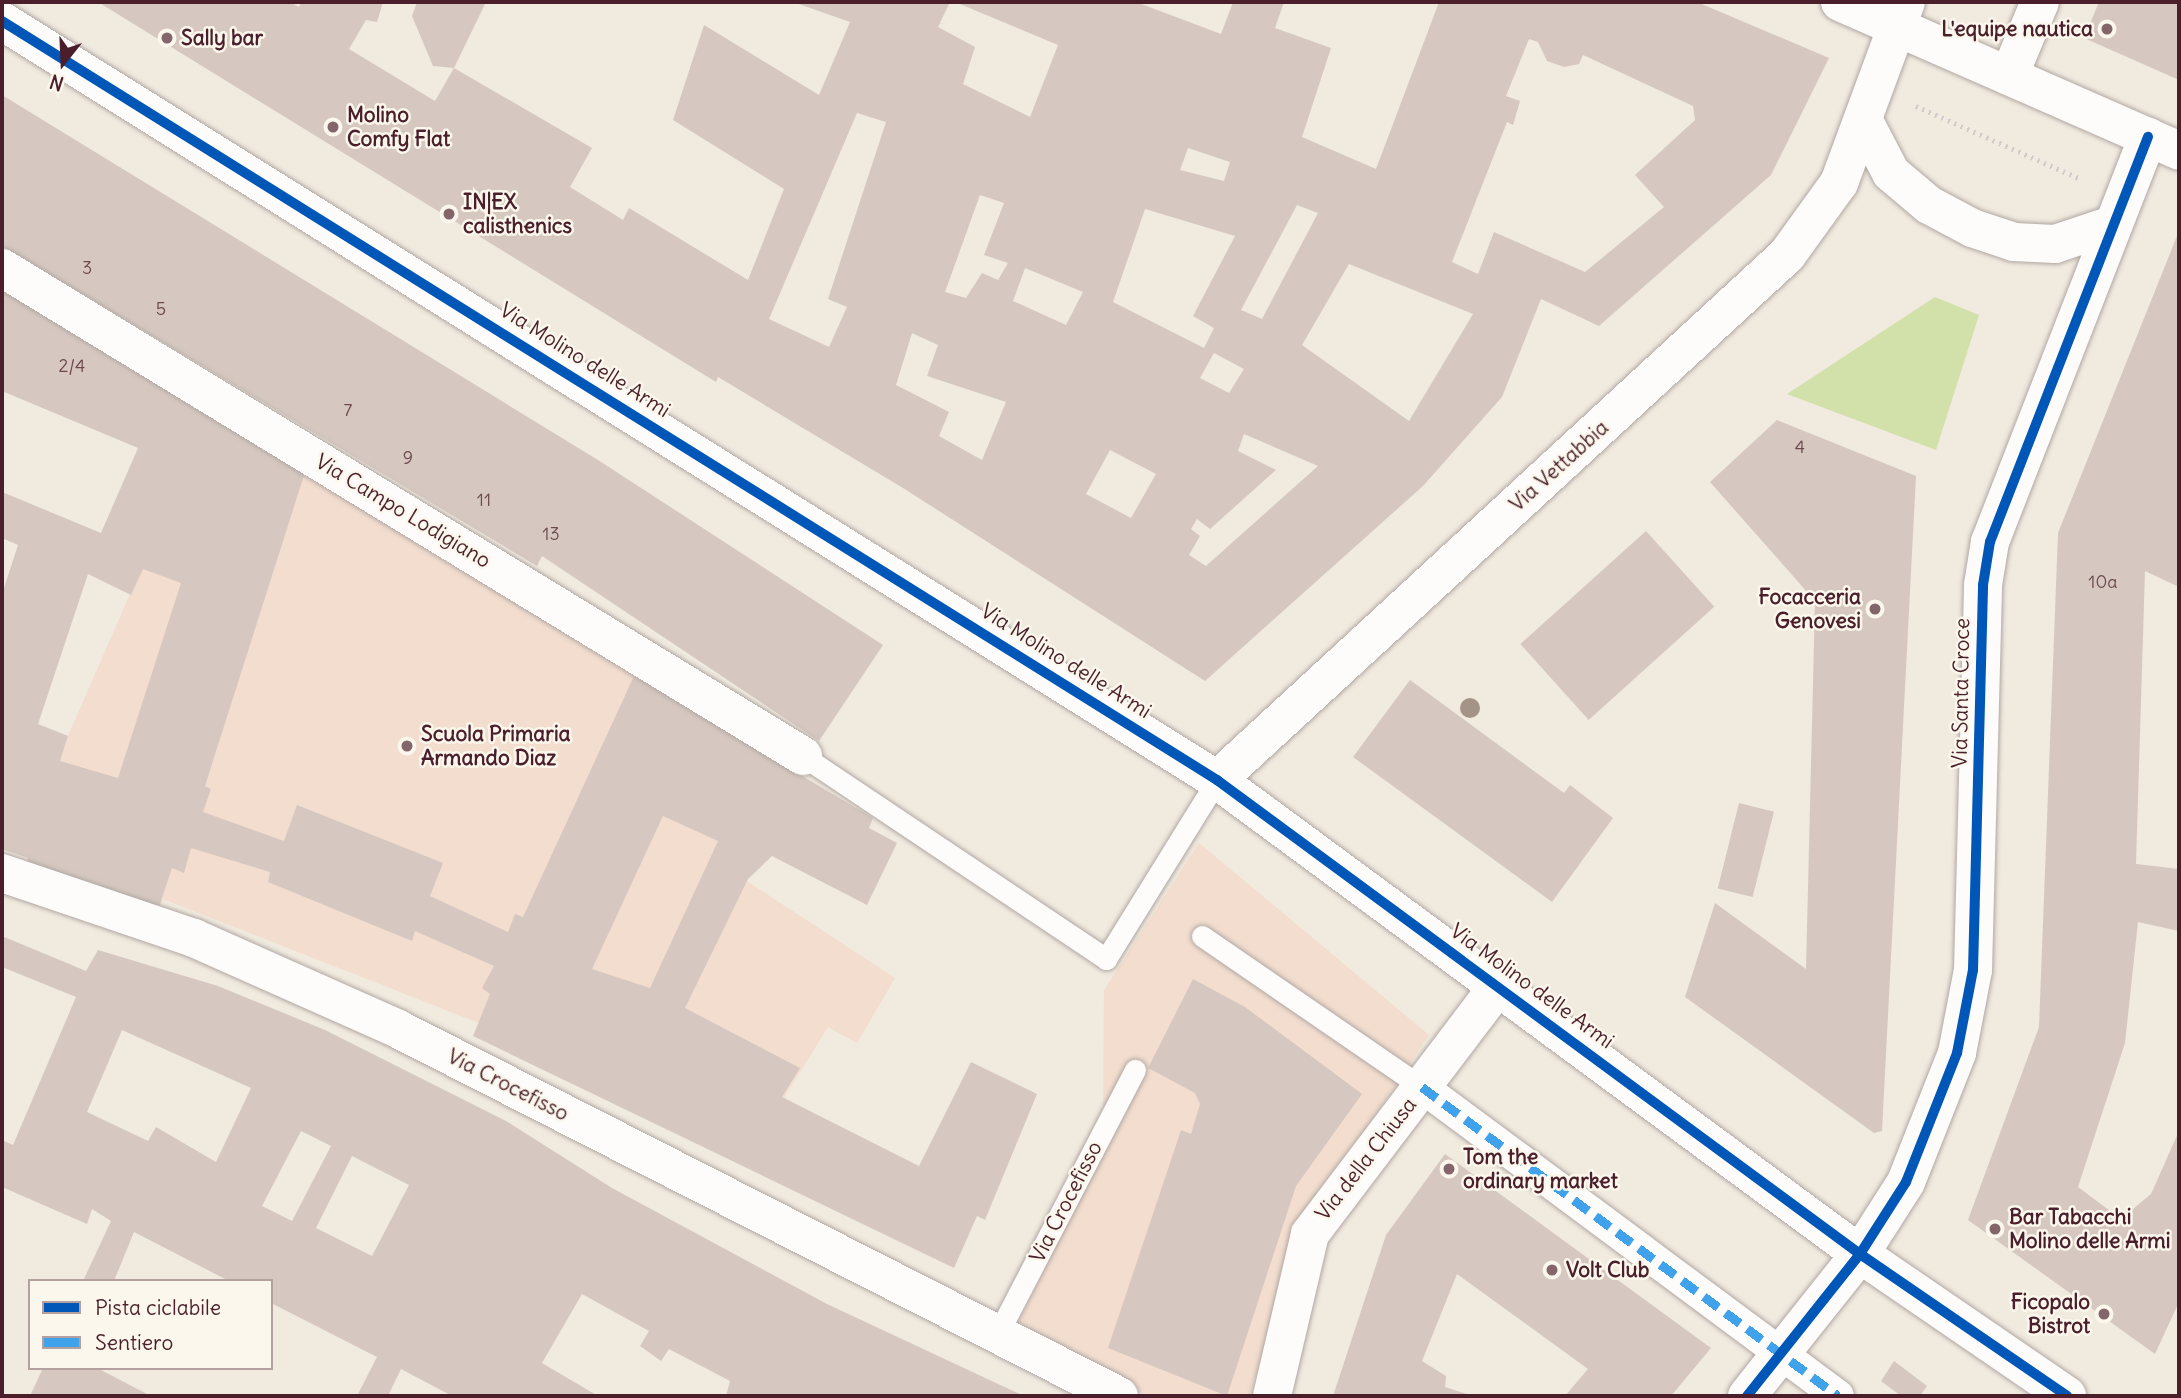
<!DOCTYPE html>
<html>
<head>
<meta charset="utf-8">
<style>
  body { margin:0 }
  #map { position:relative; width:2181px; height:1398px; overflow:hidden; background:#f0eadf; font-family:Delius,sans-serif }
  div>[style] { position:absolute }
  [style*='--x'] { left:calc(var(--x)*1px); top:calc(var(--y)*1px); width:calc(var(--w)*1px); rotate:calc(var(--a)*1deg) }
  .built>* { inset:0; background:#f2ddce }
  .green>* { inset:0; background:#d2e0a9 }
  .building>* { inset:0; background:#d6c8c1; transform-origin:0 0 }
  .path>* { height:4.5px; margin-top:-2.25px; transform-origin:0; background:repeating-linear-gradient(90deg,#d1cbcb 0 2px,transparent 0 7px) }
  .roads { filter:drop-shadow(0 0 2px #b1a7a3) drop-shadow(0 0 2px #b1a7a3) }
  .service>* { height:21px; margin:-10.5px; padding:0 10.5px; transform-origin:10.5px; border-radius:10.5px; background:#fdfcfa }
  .pedestrian>* { height:32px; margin:-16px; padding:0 16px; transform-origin:16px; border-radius:16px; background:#fdfcfa }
  .minor>* { height:38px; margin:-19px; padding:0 19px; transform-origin:19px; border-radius:19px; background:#fdfcfa }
  .tertiary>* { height:38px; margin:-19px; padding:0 19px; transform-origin:19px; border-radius:19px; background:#fdfcfa }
  .quiet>* { height:9px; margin-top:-4.5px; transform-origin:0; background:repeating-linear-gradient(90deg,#40a2eb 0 18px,transparent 0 27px) }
  .cycleway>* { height:10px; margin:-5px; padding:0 5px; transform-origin:5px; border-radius:5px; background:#0057b8 }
  .trees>* { width:20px; height:20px; margin:-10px; border-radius:50%; background:#a49488 }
  .dots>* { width:19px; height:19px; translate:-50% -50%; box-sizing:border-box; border:4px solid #fbf7ec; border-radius:50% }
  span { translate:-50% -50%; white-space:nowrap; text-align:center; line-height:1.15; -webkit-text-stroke:5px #fbf7ec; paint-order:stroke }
  .number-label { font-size:18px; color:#6d4950 }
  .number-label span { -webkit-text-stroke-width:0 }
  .poi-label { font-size:21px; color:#4a1f2b; font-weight:700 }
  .right { translate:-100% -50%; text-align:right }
  .left { translate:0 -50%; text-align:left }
  .street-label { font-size:21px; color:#4a1f2b }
  .frame { position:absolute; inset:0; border:4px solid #4a1f2b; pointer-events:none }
  .legend { position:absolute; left:28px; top:1279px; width:245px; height:91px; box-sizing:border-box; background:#fbf7ec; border:2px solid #b4a19f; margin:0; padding:9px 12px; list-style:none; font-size:21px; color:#4a1f2b }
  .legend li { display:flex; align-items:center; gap:14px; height:35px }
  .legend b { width:35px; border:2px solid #b4a19f }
  .north { position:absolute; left:28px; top:28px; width:70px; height:70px; -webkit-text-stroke:5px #fbf7ec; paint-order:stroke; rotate:198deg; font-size:19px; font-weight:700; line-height:28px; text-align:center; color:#4a1f2b }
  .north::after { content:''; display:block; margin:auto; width:24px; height:32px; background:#4a1f2b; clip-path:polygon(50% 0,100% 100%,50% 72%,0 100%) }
</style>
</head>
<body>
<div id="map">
  <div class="built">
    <i style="clip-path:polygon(210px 411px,767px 757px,710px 857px,895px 978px,857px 1043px,828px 1027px,742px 1165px,479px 1023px,163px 899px,158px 910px,28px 858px,68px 736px)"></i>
    <i style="clip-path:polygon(1199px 843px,1429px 1035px,1302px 1225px,1249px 1396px,1148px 1396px,1015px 1329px,1103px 1149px,1104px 990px)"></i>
  </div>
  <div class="green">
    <i style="clip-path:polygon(1935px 297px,1979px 315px,1936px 450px,1787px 394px)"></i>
  </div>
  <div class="building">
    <i style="clip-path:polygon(evenodd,98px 2px,290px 2px,299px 7px,301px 2px,383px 2px,377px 22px,366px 20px,349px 49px,435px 101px,454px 68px,592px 148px,570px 187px,623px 220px,629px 208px,748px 280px,784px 189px,673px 120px,704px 25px,819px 95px,850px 22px,793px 2px,950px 2px,938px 27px,975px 47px,963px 84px,1030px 117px,1058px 45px,955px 2px,1136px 2px,1221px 34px,1233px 2px,1284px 2px,1275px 28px,1331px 48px,1302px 137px,1376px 169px,1439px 2px,1697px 2px,1829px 58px,1771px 175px,1599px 326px,1541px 299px,1502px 397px,1423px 486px,1205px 681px,903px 488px,718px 377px,716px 382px,98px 2px,1529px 39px,1538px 42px,1547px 61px,1564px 67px,1579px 64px,1583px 55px,1693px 106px,1695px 120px,1635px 175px,1664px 207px,1585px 272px,1494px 232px,1478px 274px,1452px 262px,1507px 122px,1513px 125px,1520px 101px,1506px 96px,1529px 39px,98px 2px,857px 113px,886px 122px,828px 299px,847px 307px,829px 347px,769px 319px,857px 113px,98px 2px,1188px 148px,1230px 162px,1224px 181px,1180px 170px,1188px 148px,98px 2px,980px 195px,1004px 203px,984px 255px,1008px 263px,998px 280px,982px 273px,966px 298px,945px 292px,980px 195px,98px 2px,1297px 205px,1318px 213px,1262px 319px,1241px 310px,1297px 205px,98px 2px,1145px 209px,1235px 236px,1193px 316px,1214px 328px,1204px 348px,1113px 302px,1145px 209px,98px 2px,1349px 264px,1473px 314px,1409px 421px,1302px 345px,1349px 264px,98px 2px,1025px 268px,1083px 292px,1066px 325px,1013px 301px,1025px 268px,98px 2px,912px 333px,938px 345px,927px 376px,1006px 402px,982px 460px,939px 436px,949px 412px,896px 385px,912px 333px,98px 2px,1214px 353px,1244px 369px,1229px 393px,1200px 378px,1214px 353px,98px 2px,1244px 434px,1318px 466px,1206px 566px,1189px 555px,1200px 536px,1191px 529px,1197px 519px,1210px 529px,1276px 470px,1238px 451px,1244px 434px,98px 2px,1110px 450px,1156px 474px,1131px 518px,1086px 494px,1110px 450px)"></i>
    <i style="clip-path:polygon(417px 2px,486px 2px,454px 68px,433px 66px,412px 16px)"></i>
    <i style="clip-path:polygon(2099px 2px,2179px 2px,2179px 80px,2084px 38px)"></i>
    <i style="clip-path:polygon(2px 95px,598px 460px,883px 645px,819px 741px,542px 556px,537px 566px,2px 246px)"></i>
    <i style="clip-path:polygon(2179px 231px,2179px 587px,2145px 571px,2136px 864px,2179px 869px,2179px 931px,2138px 922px,2125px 1043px,2078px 1187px,2121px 1219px,2151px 1194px,2179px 1131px,2179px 1302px,2155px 1354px,1968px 1220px,2039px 1027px,2058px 533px)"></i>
    <i style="clip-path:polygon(evenodd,2px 286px,306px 469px,205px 786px,211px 789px,203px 812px,284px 841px,297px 805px,443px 863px,430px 896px,508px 932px,515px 914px,523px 917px,634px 676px,873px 818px,869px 828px,897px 843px,867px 905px,772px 856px,748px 879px,685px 1008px,800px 1068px,782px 1097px,919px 1166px,971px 1062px,1037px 1094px,985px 1220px,977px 1216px,954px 1268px,473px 1036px,490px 994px,482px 988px,494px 966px,415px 931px,412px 941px,268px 882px,270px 872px,191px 848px,184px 873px,172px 868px,158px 910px,26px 865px,28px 858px,2px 849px,2px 594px,18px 545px,2px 538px,2px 492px,101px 533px,138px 448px,2px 391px,2px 286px,143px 569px,181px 583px,118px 778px,60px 761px,68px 736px,38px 724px,88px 574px,131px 595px,143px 569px,2px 286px,663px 816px,718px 841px,650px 988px,592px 969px,663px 816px)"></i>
    <i style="clip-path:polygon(1777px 420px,1916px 476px,1882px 1131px,1874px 1133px,1685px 997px,1715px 903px,1806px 969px,1815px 601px,1710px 482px)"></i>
    <i style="left:1646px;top:531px;width:102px;height:169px;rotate:48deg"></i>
    <i style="clip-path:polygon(1410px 680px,1564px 793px,1570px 785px,1613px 818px,1552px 902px,1353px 757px)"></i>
    <i style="left:1739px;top:803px;width:36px;height:88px;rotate:14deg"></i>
    <i style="clip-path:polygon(evenodd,2px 936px,86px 971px,98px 950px,218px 986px,325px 1030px,506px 1121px,612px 1188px,827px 1304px,1024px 1396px,726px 1396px,730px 1381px,669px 1349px,661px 1361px,640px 1346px,649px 1331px,582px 1294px,542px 1363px,598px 1396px,452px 1396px,401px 1369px,388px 1396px,357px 1396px,377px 1357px,271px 1303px,271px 1281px,229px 1281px,134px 1232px,114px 1281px,83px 1281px,111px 1221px,92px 1209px,87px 1224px,2px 1187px,2px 1140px,13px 1145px,76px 997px,2px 967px,2px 936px,122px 1030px,251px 1088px,216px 1162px,156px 1127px,148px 1141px,87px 1112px,122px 1030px,2px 936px,301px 1131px,331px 1146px,292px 1221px,262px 1206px,301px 1131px,2px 936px,352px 1156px,409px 1185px,372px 1256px,316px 1228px,352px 1156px)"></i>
    <i style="clip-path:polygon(1193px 979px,1245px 1007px,1362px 1094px,1296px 1186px,1227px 1396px,1108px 1348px,1181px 1130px,1191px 1134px,1200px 1104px,1195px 1093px,1148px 1068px)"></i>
    <i style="clip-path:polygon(1445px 1154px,1711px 1348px,1671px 1396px,1565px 1396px,1588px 1369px,1457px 1274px,1422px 1361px,1446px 1376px,1445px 1387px,1473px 1396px,1333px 1396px,1386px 1235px)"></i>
    <i style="clip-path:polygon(1894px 1361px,1927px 1386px,1920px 1396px,1901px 1396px,1881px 1381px)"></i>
    <i style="clip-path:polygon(43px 1368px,97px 1368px,151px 1396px,30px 1396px)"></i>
  </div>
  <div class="path">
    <i style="--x:1916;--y:106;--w:180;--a:23.9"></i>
  </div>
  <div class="roads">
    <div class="service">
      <i style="--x:803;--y:756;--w:365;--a:33.8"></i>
      <i style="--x:1106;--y:959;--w:211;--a:-58.2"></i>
      <i style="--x:1202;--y:936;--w:267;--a:34.5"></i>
      <i style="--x:997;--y:1335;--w:299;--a:-62.5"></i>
    </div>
    <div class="pedestrian">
      <i style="--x:1422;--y:1087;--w:518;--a:36.6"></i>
    </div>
    <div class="minor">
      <i style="--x:1840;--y:2;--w:370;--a:23.7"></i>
      <i style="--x:2009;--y:76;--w:80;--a:-67.3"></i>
      <i style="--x:1865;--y:123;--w:56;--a:62.5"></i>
      <i style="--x:1891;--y:173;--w:50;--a:40.1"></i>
      <i style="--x:1929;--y:205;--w:49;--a:28.1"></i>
      <i style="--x:1972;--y:228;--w:44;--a:18.4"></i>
      <i style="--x:2014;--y:242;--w:41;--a:2.8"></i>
      <i style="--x:2055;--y:244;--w:60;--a:-18.4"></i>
      <i style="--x:2;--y:268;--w:938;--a:31.35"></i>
      <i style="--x:1217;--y:780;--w:775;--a:-42.65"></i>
      <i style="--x:1787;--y:255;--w:89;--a:-54.2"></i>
      <i style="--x:1839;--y:183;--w:193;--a:-69.7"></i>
      <i style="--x:2;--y:873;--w:203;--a:18.7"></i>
      <i style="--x:194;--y:938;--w:223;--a:24"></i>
      <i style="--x:398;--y:1029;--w:809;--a:26.98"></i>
      <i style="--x:1272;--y:1396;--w:166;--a:-76.8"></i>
      <i style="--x:1310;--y:1234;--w:313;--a:-52.8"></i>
      <i style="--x:1747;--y:1396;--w:181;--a:-51.5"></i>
      <i style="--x:1860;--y:1254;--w:85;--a:-57.4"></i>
      <i style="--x:1906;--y:1182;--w:139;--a:-68.4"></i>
      <i style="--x:1957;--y:1053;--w:85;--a:-79.1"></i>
      <i style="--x:1973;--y:970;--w:385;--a:-88.5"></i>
      <i style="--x:1983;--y:585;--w:44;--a:-80.8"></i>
      <i style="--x:1990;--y:542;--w:435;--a:-68.7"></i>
    </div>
    <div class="tertiary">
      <i style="--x:2;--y:21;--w:1433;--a:31.99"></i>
      <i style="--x:1217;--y:780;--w:799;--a:36.4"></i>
      <i style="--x:1860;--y:1254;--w:251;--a:34.4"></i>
    </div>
  </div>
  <div class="quiet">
    <i style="--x:1422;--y:1087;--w:518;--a:36.6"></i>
  </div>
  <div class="cycleway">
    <i style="--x:2;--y:21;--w:1433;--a:31.99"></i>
    <i style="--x:1217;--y:780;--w:799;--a:36.4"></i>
    <i style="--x:1860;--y:1254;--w:251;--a:34.4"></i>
    <i style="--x:1747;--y:1396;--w:181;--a:-51.5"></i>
    <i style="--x:1860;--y:1254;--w:85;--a:-57.4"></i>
    <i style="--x:1906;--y:1182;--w:139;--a:-68.4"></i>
    <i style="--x:1957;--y:1053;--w:85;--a:-79.1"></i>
    <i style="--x:1973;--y:970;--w:385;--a:-88.5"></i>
    <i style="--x:1983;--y:585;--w:44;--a:-80.8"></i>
    <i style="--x:1990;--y:542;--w:435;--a:-68.7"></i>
  </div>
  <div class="trees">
    <i style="left:1470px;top:708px"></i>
  </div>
  <div class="dots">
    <i style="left:2107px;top:29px;background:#84666a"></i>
    <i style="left:167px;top:38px;background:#84666a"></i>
    <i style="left:333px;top:127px;background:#84666a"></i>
    <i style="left:449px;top:214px;background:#84666a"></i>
    <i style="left:1875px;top:609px;background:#84666a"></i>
    <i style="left:407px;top:746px;background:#84666a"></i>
    <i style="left:1449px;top:1169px;background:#84666a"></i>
    <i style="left:1995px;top:1229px;background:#84666a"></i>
    <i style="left:1552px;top:1270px;background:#84666a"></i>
    <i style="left:2104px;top:1314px;background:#84666a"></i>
  </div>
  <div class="number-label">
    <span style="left:87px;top:268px">3</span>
    <span style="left:161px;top:309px">5</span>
    <span style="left:72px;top:366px">2/4</span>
    <span style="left:348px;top:410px">7</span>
    <span style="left:1800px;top:447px">4</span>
    <span style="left:408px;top:458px">9</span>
    <span style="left:484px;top:500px">11</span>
    <span style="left:551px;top:534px">13</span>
    <span style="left:2103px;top:582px">10a</span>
  </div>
  <div class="poi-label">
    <span class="right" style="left:2093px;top:29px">L'equipe nautica</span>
    <span class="left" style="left:181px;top:38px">Sally bar</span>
    <span class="left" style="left:347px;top:127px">Molino<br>Comfy Flat</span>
    <span class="left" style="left:463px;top:214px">IN|EX<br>calisthenics</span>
    <span class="right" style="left:1861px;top:609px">Focacceria<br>Genovesi</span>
    <span class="left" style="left:421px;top:746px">Scuola Primaria<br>Armando Diaz</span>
    <span class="left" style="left:1463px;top:1169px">Tom the<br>ordinary market</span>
    <span class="left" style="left:2009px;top:1229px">Bar Tabacchi<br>Molino delle Armi</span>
    <span class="left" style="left:1566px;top:1270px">Volt Club</span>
    <span class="right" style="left:2090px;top:1314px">Ficopalo<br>Bistrot</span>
  </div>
  <div class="street-label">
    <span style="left:585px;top:360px;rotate:32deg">Via Molino delle Armi</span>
    <span style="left:1559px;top:466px;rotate:-42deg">Via Vettabbia</span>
    <span style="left:403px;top:511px;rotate:31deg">Via Campo Lodigiano</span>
    <span style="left:1066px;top:661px;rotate:32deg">Via Molino delle Armi</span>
    <span style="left:1961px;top:693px;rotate:-89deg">Via Santa Croce</span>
    <span style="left:1532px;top:986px;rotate:36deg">Via Molino delle Armi</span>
    <span style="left:508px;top:1085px;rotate:27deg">Via Crocefisso</span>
    <span style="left:1366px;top:1159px;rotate:-52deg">Via della Chiusa</span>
    <span style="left:1066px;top:1202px;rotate:-63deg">Via Crocefisso</span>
  </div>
  <div class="frame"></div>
  <ul class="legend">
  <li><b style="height:9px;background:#0057b8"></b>Pista ciclabile</li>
  <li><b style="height:9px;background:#40a2eb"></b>Sentiero</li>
  </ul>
  <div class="north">N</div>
</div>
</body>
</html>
